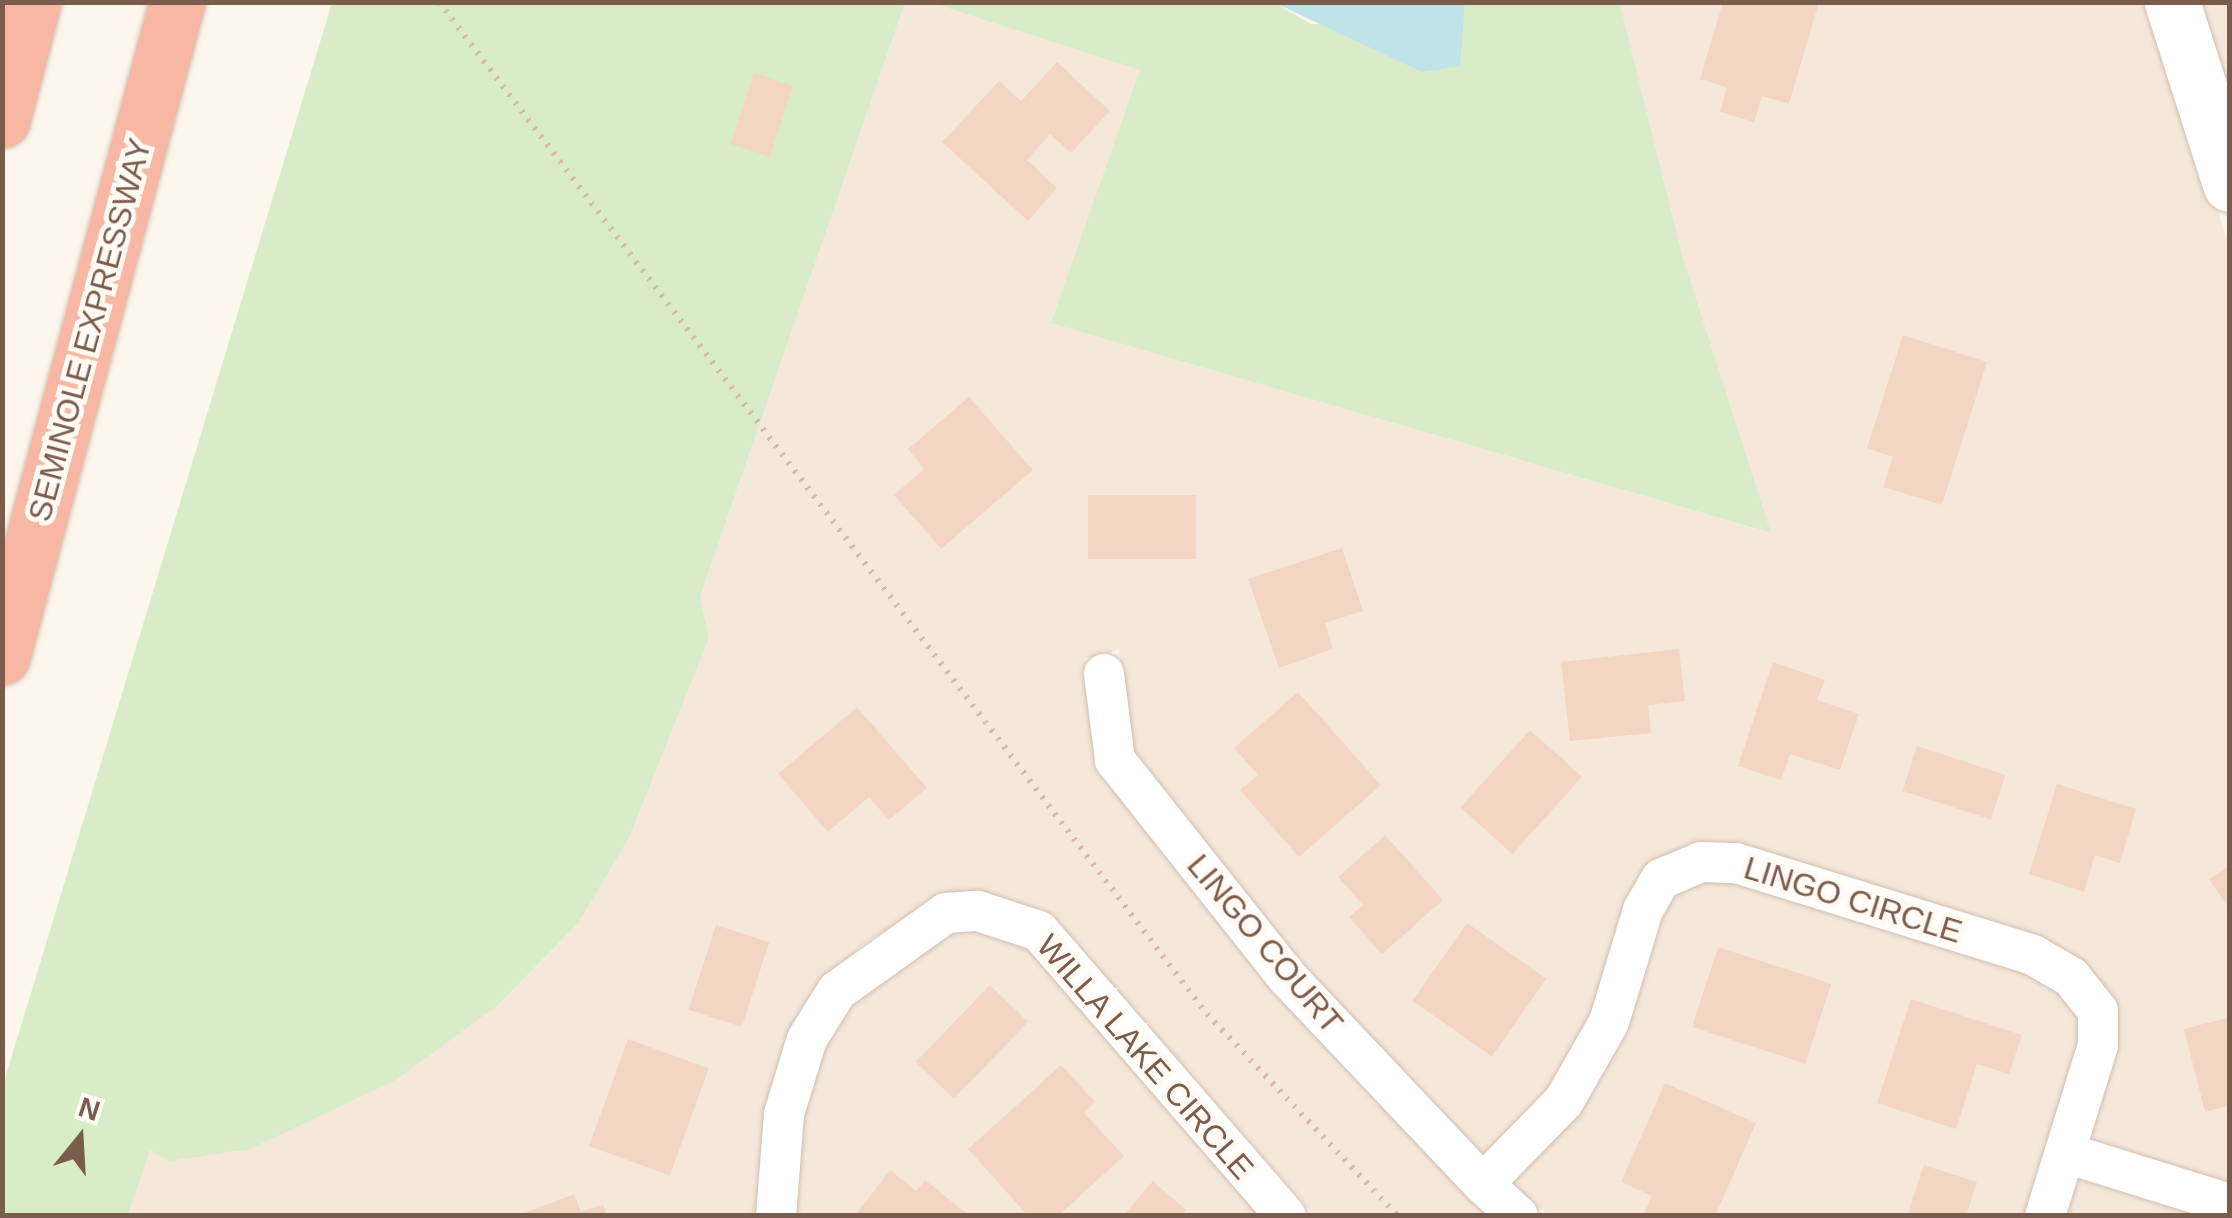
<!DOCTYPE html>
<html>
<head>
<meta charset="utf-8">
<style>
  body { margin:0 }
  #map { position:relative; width:2232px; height:1218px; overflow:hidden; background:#fdf6ec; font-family:Arial,sans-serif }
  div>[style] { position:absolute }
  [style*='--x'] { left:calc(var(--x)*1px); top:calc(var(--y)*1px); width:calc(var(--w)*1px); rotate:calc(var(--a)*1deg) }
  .residential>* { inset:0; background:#f5e8da }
  .green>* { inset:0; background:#d8ecc9 }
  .water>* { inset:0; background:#bfe3e8 }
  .building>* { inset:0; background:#f3d5c3; transform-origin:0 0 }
  .path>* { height:6px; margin-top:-3px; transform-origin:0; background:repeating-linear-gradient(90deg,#d9b8a5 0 2.5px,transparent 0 10.5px) }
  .roads { filter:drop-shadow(0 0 2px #d1beb0) drop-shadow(0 0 2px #d1beb0) }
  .street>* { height:40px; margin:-20px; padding:0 20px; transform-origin:20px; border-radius:20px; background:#fff }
  .secondary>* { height:55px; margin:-27.5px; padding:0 27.5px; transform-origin:27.5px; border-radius:27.5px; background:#fff }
  .highway>* { height:55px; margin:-27.5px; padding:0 27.5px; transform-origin:27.5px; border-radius:27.5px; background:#f7b7a3 }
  span { translate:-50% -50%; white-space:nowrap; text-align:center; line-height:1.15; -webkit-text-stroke:10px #fffaf3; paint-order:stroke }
  .street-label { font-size:32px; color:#7a5c4d }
  .frame { position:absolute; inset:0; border:5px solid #7a5c4d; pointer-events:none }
  .north { position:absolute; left:30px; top:1088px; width:100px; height:100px; -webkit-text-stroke:8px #fffaf3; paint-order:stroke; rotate:18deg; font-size:28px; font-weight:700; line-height:40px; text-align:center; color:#7a5c4d }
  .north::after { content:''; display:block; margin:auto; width:35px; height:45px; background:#7a5c4d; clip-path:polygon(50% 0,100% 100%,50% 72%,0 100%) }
</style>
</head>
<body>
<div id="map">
  <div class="residential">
    <i style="clip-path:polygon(905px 3px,932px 3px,1141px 70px,1052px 323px,1770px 533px,1683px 258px,1620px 3px,2152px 3px,2229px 246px,2229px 1183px,2088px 1139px,2112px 998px,2080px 959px,2039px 936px,1738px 843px,1703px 842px,1656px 860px,1593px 1015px,1550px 1089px,1484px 1157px,1301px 964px,1132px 750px,1119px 650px,1084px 659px,1101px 773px,1274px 992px,1488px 1215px,1314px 1215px,1053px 917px,978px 891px,938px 896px,862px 945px,823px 981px,758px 1215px,128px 1216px,149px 1149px,498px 1005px,579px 922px,629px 838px,709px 639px,700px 597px)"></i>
    <i style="clip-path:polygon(2191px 3px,2229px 3px,2229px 124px)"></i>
    <i style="clip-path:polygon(1702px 882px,1732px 883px,2025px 974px,2059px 993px,2079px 1019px,2080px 1043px,2026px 1215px,1548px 1215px,1510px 1182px,1673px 895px)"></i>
    <i style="clip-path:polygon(976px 931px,1029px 948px,1260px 1215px,794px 1216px,802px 1116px,823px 1047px,850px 1005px,950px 933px)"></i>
    <i style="clip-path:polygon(2077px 1178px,2197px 1215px,2064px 1216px)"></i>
  </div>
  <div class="green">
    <i style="clip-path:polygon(332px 3px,905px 3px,700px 597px,709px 639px,629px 838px,579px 922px,498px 1005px,396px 1080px,250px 1149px,169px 1161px,150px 1150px,128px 1215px,3px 1216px,3px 1085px)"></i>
    <i style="clip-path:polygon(932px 3px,1275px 3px,1311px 24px,1462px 24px,1465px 3px,1620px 3px,1683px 258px,1771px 533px,1051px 323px,1140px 70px)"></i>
  </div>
  <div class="water">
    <i style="clip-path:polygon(1275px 3px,1465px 3px,1460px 66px,1422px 72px)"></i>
  </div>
  <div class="building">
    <i style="clip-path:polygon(1723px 2px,1819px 2px,1789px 104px,1762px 96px,1754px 122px,1720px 112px,1727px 87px,1700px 79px)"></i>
    <i style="clip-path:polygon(1057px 62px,1110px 111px,1071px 153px,1050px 134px,1027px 160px,1057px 188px,1028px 221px,942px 142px,999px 81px,1021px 101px)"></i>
    <i style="left:754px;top:73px;width:41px;height:75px;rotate:18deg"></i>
    <i style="clip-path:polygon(1903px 335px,1987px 362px,1942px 505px,1883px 487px,1893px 457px,1867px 448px)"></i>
    <i style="clip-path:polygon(969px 397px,1033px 470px,941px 549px,894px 495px,924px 469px,908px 449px)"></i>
    <i style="left:1088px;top:495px;width:108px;height:64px"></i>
    <i style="clip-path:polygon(1342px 548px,1363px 611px,1325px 623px,1333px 649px,1279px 668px,1248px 579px)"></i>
    <i style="clip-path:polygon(1679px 649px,1685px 701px,1648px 705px,1651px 733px,1570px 741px,1561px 662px)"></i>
    <i style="clip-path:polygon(1773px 662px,1825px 680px,1817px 700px,1859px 714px,1840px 770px,1790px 754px,1781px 780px,1738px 766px)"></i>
    <i style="clip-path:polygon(1298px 692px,1381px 785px,1299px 857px,1240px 790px,1258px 775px,1234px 748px)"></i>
    <i style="clip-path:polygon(857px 707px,927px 788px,889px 820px,869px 797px,828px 832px,778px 774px)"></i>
    <i style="left:1530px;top:730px;width:70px;height:104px;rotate:42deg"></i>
    <i style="left:1917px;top:746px;width:93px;height:47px;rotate:18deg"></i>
    <i style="clip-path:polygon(2057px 784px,2136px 809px,2120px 863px,2095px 855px,2084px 892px,2029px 874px)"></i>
    <i style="clip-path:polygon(1385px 835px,1443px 900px,1382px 954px,1349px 917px,1363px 905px,1338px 877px)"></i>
    <i style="clip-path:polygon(2230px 865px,2230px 910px,2209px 879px)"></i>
    <i style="left:1467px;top:923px;width:97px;height:95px;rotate:35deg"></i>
    <i style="left:716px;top:925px;width:56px;height:89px;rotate:18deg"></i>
    <i style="left:1718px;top:947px;width:119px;height:84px;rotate:18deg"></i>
    <i style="left:990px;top:985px;width:53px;height:107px;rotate:44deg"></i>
    <i style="clip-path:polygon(1911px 999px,2022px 1035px,2009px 1074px,1977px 1064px,1956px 1129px,1877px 1103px)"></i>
    <i style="clip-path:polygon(2230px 1017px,2230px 1105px,2205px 1112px,2184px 1029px)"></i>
    <i style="left:628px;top:1039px;width:86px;height:114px;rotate:20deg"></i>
    <i style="clip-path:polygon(1061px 1065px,1095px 1102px,1084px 1113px,1124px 1156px,1058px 1216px,1028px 1216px,968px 1149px)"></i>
    <i style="clip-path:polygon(1665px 1083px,1756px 1123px,1715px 1216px,1643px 1216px,1652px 1196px,1621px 1182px)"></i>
    <i style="clip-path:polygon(1924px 1165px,1977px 1182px,1966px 1216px,1907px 1216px)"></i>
    <i style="clip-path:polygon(890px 1170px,916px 1191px,925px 1180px,970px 1216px,855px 1216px)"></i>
    <i style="clip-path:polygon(1153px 1181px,1186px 1210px,1181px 1216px,1123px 1216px)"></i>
    <i style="clip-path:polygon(574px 1194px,581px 1212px,603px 1204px,607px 1216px,517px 1216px)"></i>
  </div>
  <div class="path">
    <i style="--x:439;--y:2;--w:1270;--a:52.81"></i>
    <i style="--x:1207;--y:1014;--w:278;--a:46.6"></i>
  </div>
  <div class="roads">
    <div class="street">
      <i style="--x:1104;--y:674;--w:87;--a:82.7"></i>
      <i style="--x:1115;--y:760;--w:278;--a:51.6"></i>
      <i style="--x:1288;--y:978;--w:284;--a:46.6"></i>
      <i style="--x:2066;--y:1153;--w:172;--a:17.3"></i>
      <i style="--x:776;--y:1216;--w:102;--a:-85.5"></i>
      <i style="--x:784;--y:1114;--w:78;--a:-73"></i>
      <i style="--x:807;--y:1039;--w:57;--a:-58"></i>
      <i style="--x:837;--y:991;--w:134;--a:-35.6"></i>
      <i style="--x:946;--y:913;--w:32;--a:-4"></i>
      <i style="--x:978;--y:911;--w:64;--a:18.2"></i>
      <i style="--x:1039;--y:931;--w:377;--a:49.1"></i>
      <i style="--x:1518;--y:1216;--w:47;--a:-137.6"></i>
      <i style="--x:1483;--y:1184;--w:116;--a:-45.7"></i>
      <i style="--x:1564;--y:1101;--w:91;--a:-60.3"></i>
      <i style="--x:1609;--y:1022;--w:117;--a:-73.1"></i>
      <i style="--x:1643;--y:910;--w:36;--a:-60"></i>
      <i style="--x:1661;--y:879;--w:43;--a:-23"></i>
      <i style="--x:1701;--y:862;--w:35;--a:2"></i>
      <i style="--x:1736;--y:863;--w:311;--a:17.2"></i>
      <i style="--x:2033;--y:955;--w:44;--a:30.1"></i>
      <i style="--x:2071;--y:977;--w:43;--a:51.5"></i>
      <i style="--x:2098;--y:1011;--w:34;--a:90"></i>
      <i style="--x:2098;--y:1045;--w:179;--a:107.2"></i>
    </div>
    <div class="secondary">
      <i style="--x:2172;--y:2;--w:191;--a:72.3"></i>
    </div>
    <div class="highway">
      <i style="--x:2;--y:120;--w:122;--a:-75.3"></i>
      <i style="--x:2;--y:657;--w:678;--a:-75.04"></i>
    </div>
  </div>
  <div class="street-label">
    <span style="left:90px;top:330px;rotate:-75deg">SEMINOLE EXPRESSWAY</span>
    <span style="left:1853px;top:900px;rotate:17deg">LINGO CIRCLE</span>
    <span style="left:1265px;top:944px;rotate:50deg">LINGO COURT</span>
    <span style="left:1145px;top:1057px;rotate:49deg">WILLA LAKE CIRCLE</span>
  </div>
  <div class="frame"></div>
  <div class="north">N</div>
</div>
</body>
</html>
